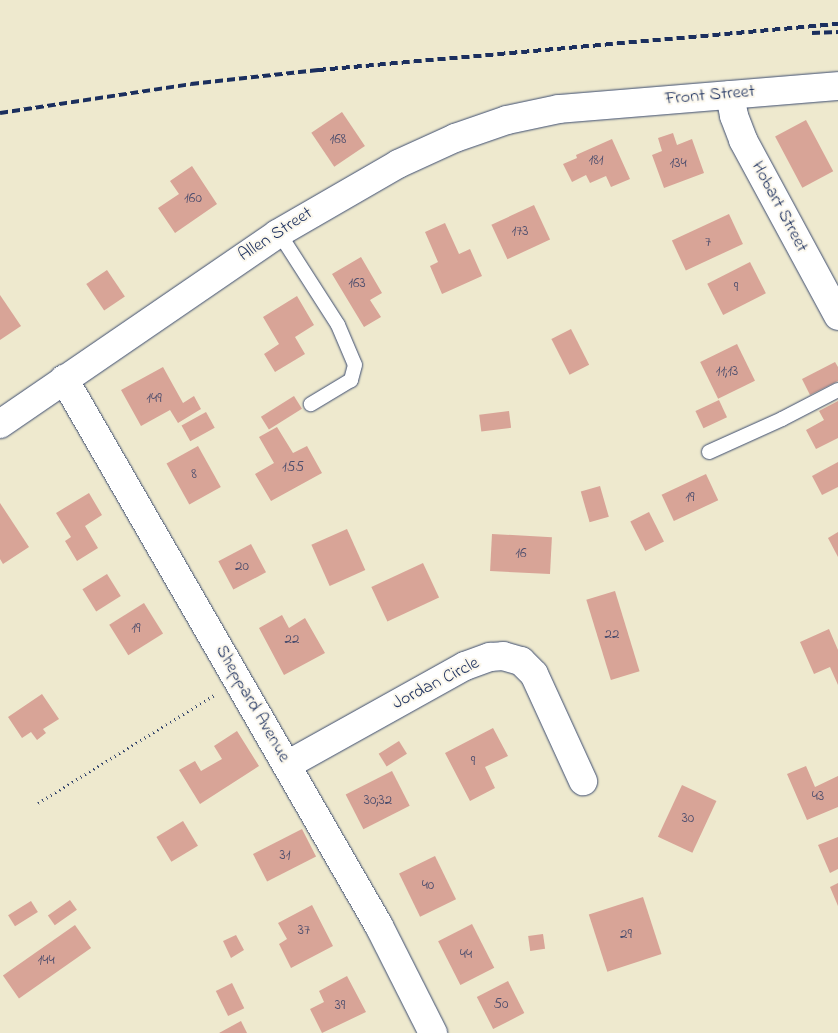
<!DOCTYPE html>
<html>
<head>
<meta charset="utf-8">
<style>
  body { margin:0 }
  #map { position:relative; width:838px; height:1033px; overflow:hidden; background:#eee9ce; font-family:"Indie Flower",sans-serif }
  div>[style] { position:absolute }
  [style*='--x'] { left:calc(var(--x)*1px); top:calc(var(--y)*1px); width:calc(var(--w)*1px); rotate:calc(var(--a)*1deg) }
  .building>* { inset:0; background:#d8a497; transform-origin:0 0 }
  .path>* { height:3px; margin-top:-1.5px; transform-origin:0; background:repeating-linear-gradient(90deg,#3b4b6f 0 1px,transparent 0 5px) }
  .roads { filter:drop-shadow(0 0 1px #3b4b6f) drop-shadow(0 0 1px #3b4b6f) }
  .service>* { height:14px; margin:-7px; padding:0 7px; transform-origin:7px; border-radius:7px; background:#fff }
  .minor>* { height:28px; margin:-14px; padding:0 14px; transform-origin:14px; border-radius:14px; background:#fff }
  .rail>* { height:4px; margin-top:-2px; transform-origin:0; background:repeating-linear-gradient(90deg,#1b2f5e 0 8px,transparent 0 12px) }
  span { translate:-50% -50%; white-space:nowrap; text-align:center; line-height:1.15; -webkit-text-stroke:4px #fbf7ec; paint-order:stroke }
  .number-label { font-size:15px; color:#4a4c6c }
  .number-label span { -webkit-text-stroke-width:0 }
  .street-label { font-size:18px; color:#1b2f5e }
</style>
</head>
<body>
<div id="map">
  <div class="building">
    <i style="left:342px;top:112px;width:41px;height:37px;rotate:56deg"></i>
    <i style="left:806px;top:120px;width:58px;height:35px;rotate:62deg"></i>
    <i style="clip-path:polygon(673px 133px,677px 145px,692px 139px,704px 173px,664px 188px,652px 155px,662px 151px,658px 138px)"></i>
    <i style="clip-path:polygon(612px 139px,630px 179px,611px 187px,606px 176px,590px 183px,586px 175px,572px 182px,563px 164px,577px 158px,576px 155px)"></i>
    <i style="clip-path:polygon(192px 166px,217px 204px,175px 233px,158px 208px,179px 194px,170px 181px)"></i>
    <i style="left:534px;top:205px;width:38px;height:47px;rotate:65deg"></i>
    <i style="left:729px;top:214px;width:33px;height:63px;rotate:65deg"></i>
    <i style="clip-path:polygon(445px 223px,459px 254px,470px 249px,482px 276px,442px 294px,430px 266px,438px 262px,425px 232px)"></i>
    <i style="clip-path:polygon(361px 257px,382px 293px,370px 300px,381px 317px,364px 327px,332px 274px)"></i>
    <i style="left:750px;top:262px;width:35px;height:48px;rotate:63deg"></i>
    <i style="left:107px;top:270px;width:32px;height:25px;rotate:56deg"></i>
    <i style="clip-path:polygon(0 295px,21px 326px,0 340px)"></i>
    <i style="clip-path:polygon(297px 296px,314px 325px,295px 337px,305px 354px,275px 372px,264px 354px,279px 344px,263px 317px)"></i>
    <i style="left:571px;top:329px;width:40px;height:22px;rotate:63deg"></i>
    <i style="left:737px;top:344px;width:41px;height:41px;rotate:64deg"></i>
    <i style="clip-path:polygon(835px 362px,838px 367px,838px 381px,810px 395px,802px 379px)"></i>
    <i style="clip-path:polygon(163px 367px,183px 403px,194px 396px,201px 409px,178px 423px,170px 410px,141px 426px,121px 390px)"></i>
    <i style="left:294px;top:396px;width:15px;height:39px;rotate:58deg"></i>
    <i style="left:719px;top:400px;width:19px;height:26px;rotate:65deg"></i>
    <i style="clip-path:polygon(838px 401px,838px 438px,816px 449px,806px 430px,824px 420px,819px 411px)"></i>
    <i style="left:509px;top:411px;width:17px;height:30px;rotate:83deg"></i>
    <i style="left:206px;top:412px;width:18px;height:28px;rotate:61deg"></i>
    <i style="clip-path:polygon(277px 427px,293px 453px,307px 446px,322px 473px,271px 501px,255px 474px,274px 463px,259px 437px)"></i>
    <i style="left:198px;top:446px;width:47px;height:36px;rotate:61deg"></i>
    <i style="clip-path:polygon(838px 462px,838px 487px,822px 495px,812px 476px)"></i>
    <i style="left:706px;top:474px;width:29px;height:49px;rotate:65deg"></i>
    <i style="left:600px;top:486px;width:32px;height:20px;rotate:74deg"></i>
    <i style="clip-path:polygon(89px 493px,102px 515px,85px 526px,98px 548px,77px 561px,65px 541px,71px 537px,56px 513px)"></i>
    <i style="clip-path:polygon(0 503px,29px 547px,3px 564px,0 559px)"></i>
    <i style="left:649px;top:512px;width:33px;height:21px;rotate:63deg"></i>
    <i style="left:347px;top:529px;width:45px;height:39px;rotate:66deg"></i>
    <i style="clip-path:polygon(838px 532px,838px 557px,828px 538px)"></i>
    <i style="left:492px;top:534px;width:60px;height:37px;rotate:3deg"></i>
    <i style="left:251px;top:544px;width:32px;height:37px;rotate:62deg"></i>
    <i style="left:423px;top:563px;width:38px;height:57px;rotate:65deg"></i>
    <i style="left:107px;top:574px;width:26px;height:29px;rotate:58deg"></i>
    <i style="left:615px;top:591px;width:84px;height:30px;rotate:73deg"></i>
    <i style="left:144px;top:603px;width:36px;height:41px;rotate:58deg"></i>
    <i style="clip-path:polygon(282px 615px,289px 628px,305px 618px,325px 653px,284px 675px,259px 628px)"></i>
    <i style="clip-path:polygon(829px 629px,838px 650px,838px 685px,830px 667px,814px 674px,800px 642px)"></i>
    <i style="clip-path:polygon(42px 694px,59px 719px,43px 729px,46px 733px,37px 740px,31px 732px,22px 738px,8px 717px)"></i>
    <i style="clip-path:polygon(493px 728px,508px 756px,485px 767px,495px 788px,470px 801px,445px 753px)"></i>
    <i style="clip-path:polygon(237px 731px,259px 766px,200px 804px,179px 770px,195px 761px,201px 771px,222px 759px,214px 746px)"></i>
    <i style="left:399px;top:741px;width:15px;height:24px;rotate:58deg"></i>
    <i style="clip-path:polygon(806px 766px,815px 787px,838px 776px,838px 807px,807px 820px,787px 774px)"></i>
    <i style="left:392px;top:771px;width:39px;height:52px;rotate:63deg"></i>
    <i style="left:682px;top:785px;width:38px;height:57px;rotate:25deg"></i>
    <i style="left:183px;top:821px;width:29px;height:31px;rotate:59deg"></i>
    <i style="left:302px;top:829px;width:31px;height:55px;rotate:63deg"></i>
    <i style="clip-path:polygon(838px 837px,838px 869px,830px 873px,818px 845px)"></i>
    <i style="left:435px;top:856px;width:48px;height:40px;rotate:64deg"></i>
    <i style="clip-path:polygon(838px 883px,838px 906px,830px 887px)"></i>
    <i style="left:643px;top:897px;width:60px;height:57px;rotate:72deg"></i>
    <i style="left:70px;top:900px;width:12px;height:27px;rotate:55deg"></i>
    <i style="left:31px;top:901px;width:13px;height:27px;rotate:58deg"></i>
    <i style="clip-path:polygon(312px 905px,333px 946px,291px 968px,279px 944px,287px 939px,278px 923px)"></i>
    <i style="left:472px;top:924px;width:49px;height:38px;rotate:63deg"></i>
    <i style="left:75px;top:925px;width:28px;height:88px;rotate:55deg"></i>
    <i style="left:543px;top:934px;width:15px;height:15px;rotate:82deg"></i>
    <i style="clip-path:polygon(236px 935px,244px 950px,231px 958px,223px 941px)"></i>
    <i style="clip-path:polygon(347px 976px,366px 1012px,322px 1033px,310px 1009px,324px 1002px,319px 991px)"></i>
    <i style="left:508px;top:981px;width:36px;height:35px;rotate:63deg"></i>
    <i style="left:232px;top:983px;width:28px;height:18px;rotate:64deg"></i>
    <i style="clip-path:polygon(241px 1021px,247px 1033px,219px 1033px)"></i>
  </div>
  <div class="path">
    <i style="--x:38;--y:803;--w:206;--a:-31.5"></i>
  </div>
  <div class="roads">
    <div class="service">
      <i style="--x:279;--y:233;--w:109;--a:57.3"></i>
      <i style="--x:338;--y:325;--w:43;--a:67"></i>
      <i style="--x:355;--y:365;--w:16;--a:105"></i>
      <i style="--x:351;--y:380;--w:47;--a:149"></i>
      <i style="--x:709;--y:452;--w:80;--a:-24.3"></i>
      <i style="--x:782;--y:419;--w:63;--a:-27.4"></i>
    </div>
    <div class="minor">
      <i style="--x:730;--y:95;--w:21;--a:79"></i>
      <i style="--x:734;--y:116;--w:26;--a:69"></i>
      <i style="--x:743;--y:140;--w:200;--a:61.6"></i>
      <i style="--x:64;--y:379;--w:631;--a:60.06"></i>
      <i style="--x:379;--y:926;--w:120;--a:63.2"></i>
      <i style="--x:0;--y:424;--w:336;--a:-34.4"></i>
      <i style="--x:277;--y:234;--w:140;--a:-30"></i>
      <i style="--x:398;--y:164;--w:63;--a:-24.5"></i>
      <i style="--x:455;--y:138;--w:55;--a:-19.1"></i>
      <i style="--x:507;--y:120;--w:53;--a:-11.9"></i>
      <i style="--x:559;--y:109;--w:280;--a:-4.7"></i>
      <i style="--x:287;--y:765;--w:204;--a:-29.1"></i>
      <i style="--x:465;--y:666;--w:27;--a:-20"></i>
      <i style="--x:490;--y:657;--w:13;--a:-4"></i>
      <i style="--x:503;--y:656;--w:19;--a:16"></i>
      <i style="--x:521;--y:661;--w:18;--a:45"></i>
      <i style="--x:534;--y:674;--w:118;--a:65.4"></i>
    </div>
  </div>
  <div class="rail">
    <i style="--x:812;--y:33;--w:26;--a:-2"></i>
    <i style="--x:0;--y:113;--w:193;--a:-8.6"></i>
    <i style="--x:191;--y:84;--w:128;--a:-6.3"></i>
    <i style="--x:318;--y:70;--w:522;--a:-5.06"></i>
  </div>
  <div class="number-label">
    <span style="left:338px;top:140px">168</span>
    <span style="left:596px;top:161px">181</span>
    <span style="left:678px;top:164px">134</span>
    <span style="left:193px;top:199px">160</span>
    <span style="left:520px;top:232px">173</span>
    <span style="left:708px;top:243px">7</span>
    <span style="left:357px;top:284px">163</span>
    <span style="left:736px;top:288px">9</span>
    <span style="left:727px;top:372px">11;13</span>
    <span style="left:154px;top:399px">149</span>
    <span style="left:293px;top:468px">155</span>
    <span style="left:194px;top:475px">8</span>
    <span style="left:690px;top:498px">19</span>
    <span style="left:521px;top:554px">16</span>
    <span style="left:242px;top:567px">20</span>
    <span style="left:136px;top:629px">19</span>
    <span style="left:612px;top:635px">22</span>
    <span style="left:292px;top:640px">22</span>
    <span style="left:473px;top:762px">9</span>
    <span style="left:818px;top:797px">43</span>
    <span style="left:378px;top:801px">30;32</span>
    <span style="left:688px;top:819px">30</span>
    <span style="left:285px;top:856px">31</span>
    <span style="left:428px;top:886px">40</span>
    <span style="left:304px;top:931px">37</span>
    <span style="left:626px;top:935px">29</span>
    <span style="left:466px;top:955px">44</span>
    <span style="left:46px;top:961px">144</span>
    <span style="left:501px;top:1005px">50</span>
    <span style="left:340px;top:1006px">39</span>
  </div>
  <div class="street-label">
    <span style="left:710px;top:96px;rotate:-5deg">Front Street</span>
    <span style="left:779px;top:207px;rotate:62deg">Hobart Street</span>
    <span style="left:276px;top:235px;rotate:-33deg">Allen Street</span>
    <span style="left:436px;top:684px;rotate:-27deg">Jordan Circle</span>
    <span style="left:252px;top:704px;rotate:60deg">Sheppard Avenue</span>
  </div>
</div>
</body>
</html>
